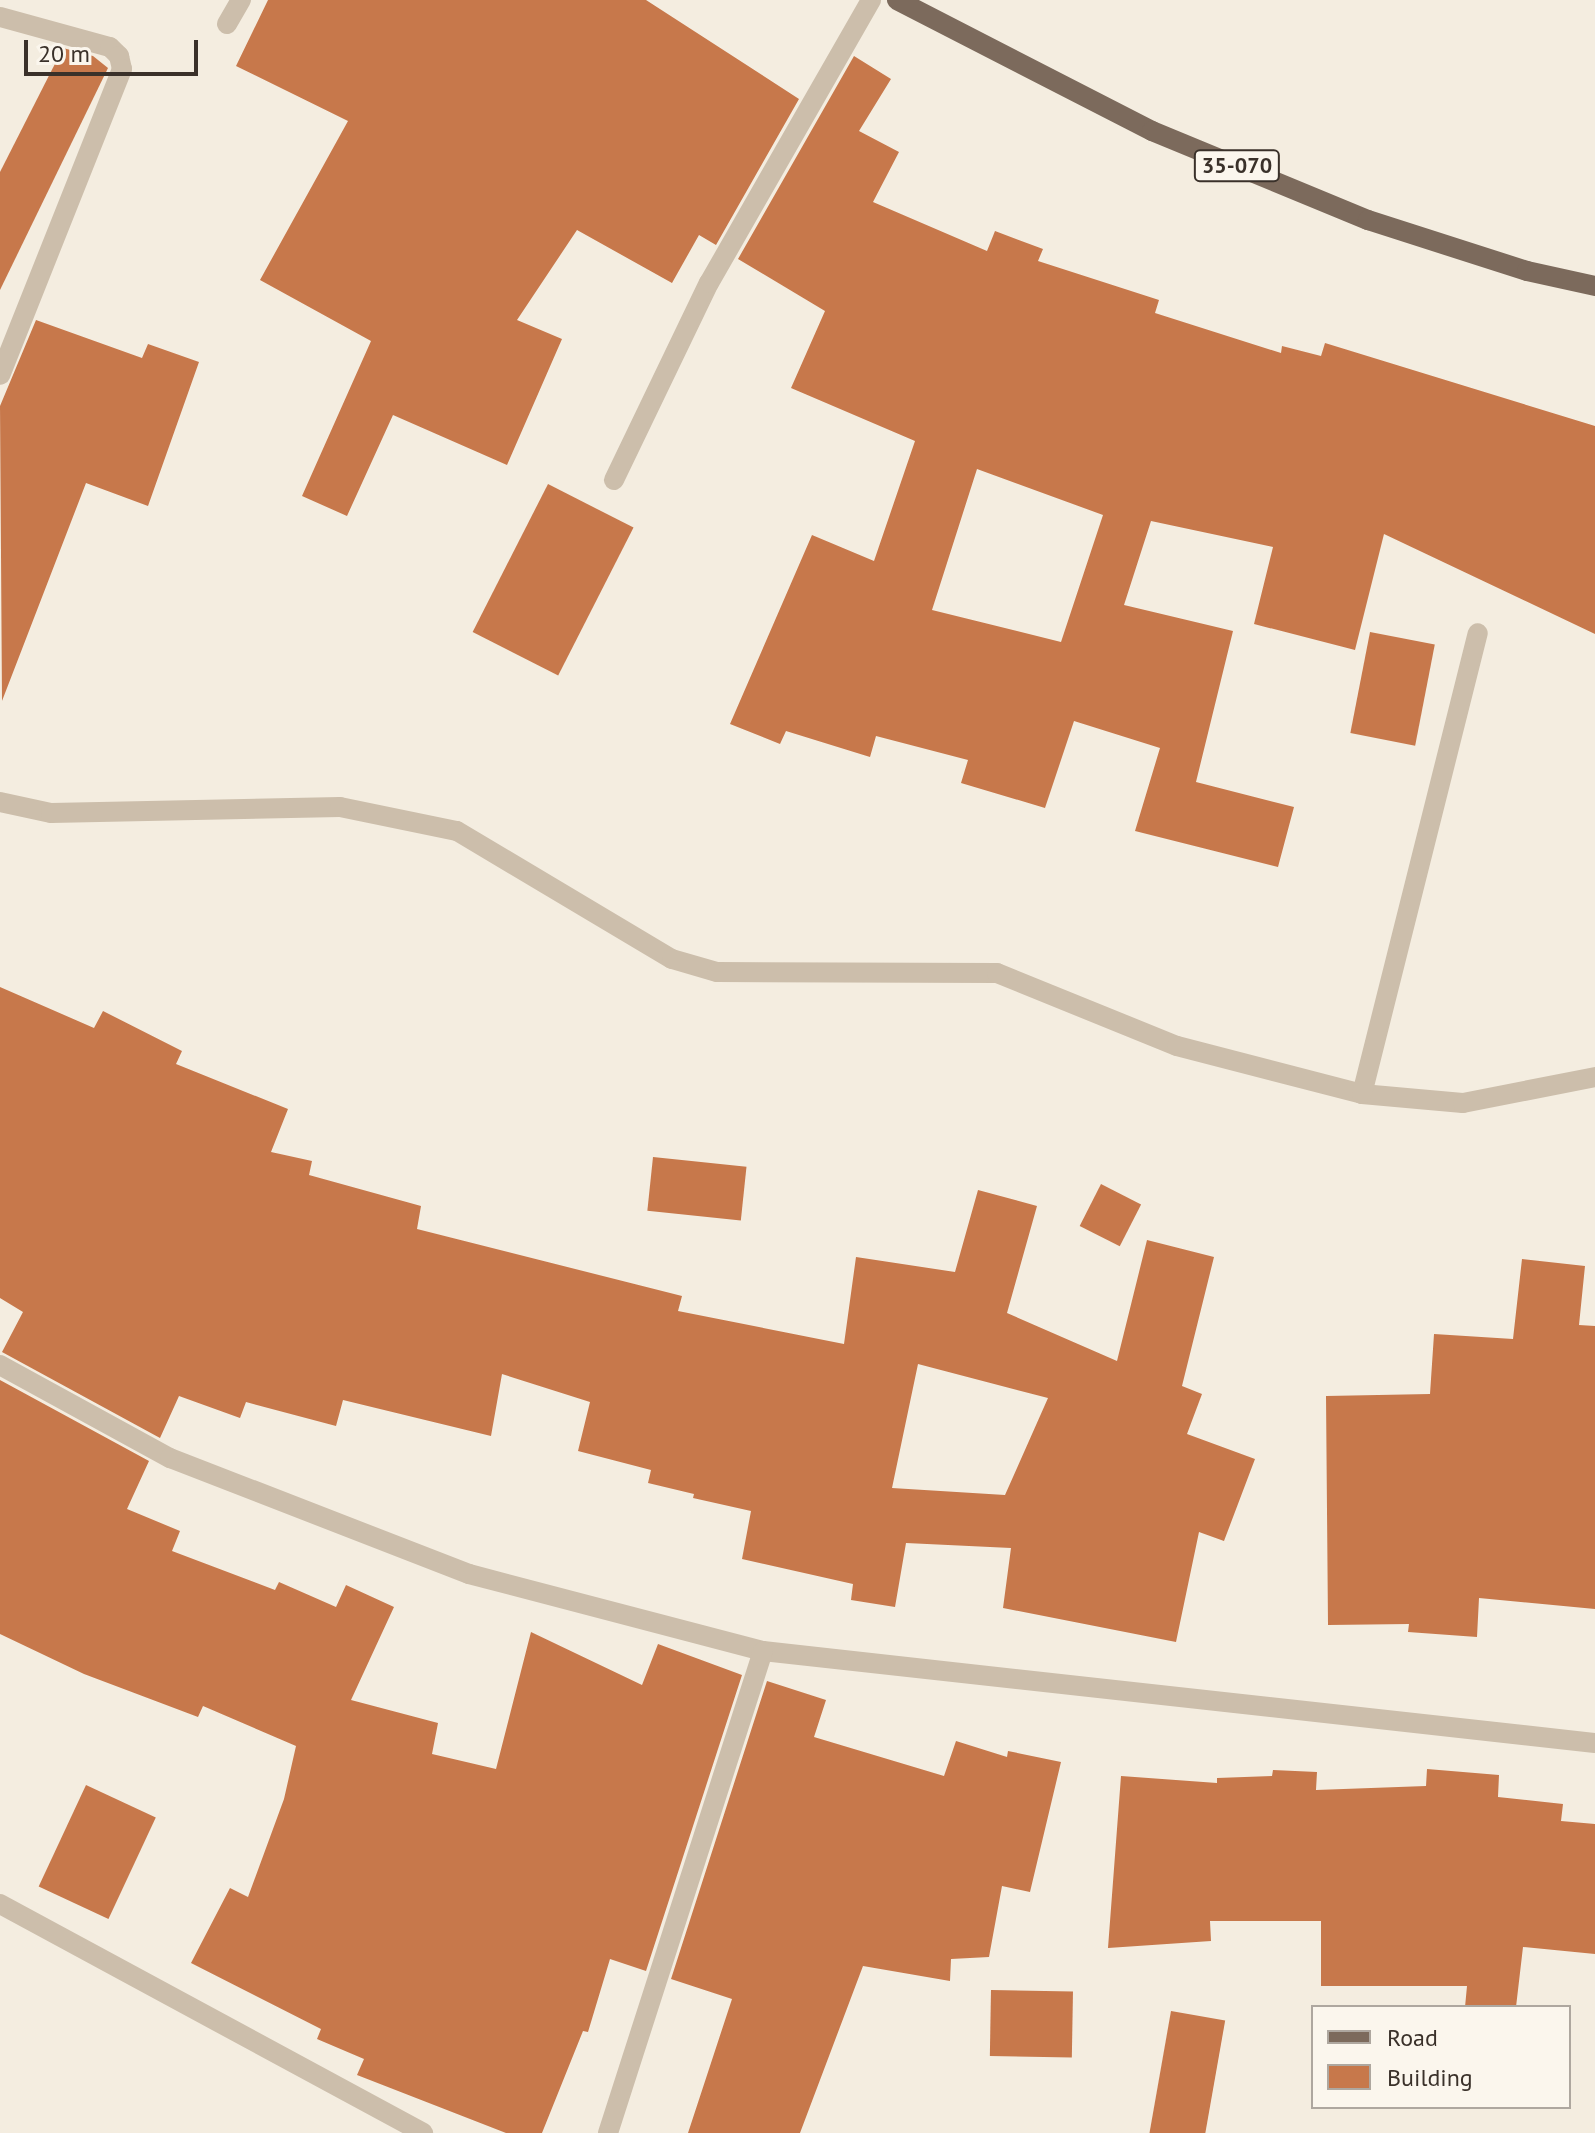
<!DOCTYPE html>
<html>
<head>
<meta charset="utf-8">
<style>
  body { margin:0 }
  #map { position:relative; width:1595px; height:2133px; overflow:hidden; background:#f4ede0; font-family:"PT Sans",sans-serif }
  div>[style] { position:absolute }
  [style*='--x'] { left:calc(var(--x)*1px); top:calc(var(--y)*1px); width:calc(var(--w)*1px); rotate:calc(var(--a)*1deg) }
  .building>* { inset:0; background:#c7784b; transform-origin:0 0 }
  .street>* { height:20px; margin:-10px; padding:0 10px; transform-origin:10px; border-radius:10px; background:#ccbeab }
  .primary>* { height:20px; margin:-10px; padding:0 10px; transform-origin:10px; border-radius:10px; background:#7c6a5c }
  span { translate:-50% -50%; white-space:nowrap; text-align:center; line-height:1.15; -webkit-text-stroke:8px #fbf6ed; paint-order:stroke }
  .shield-label span { padding:2px 6px; background:#fbf6ed; border:2px solid; border-radius:6px; -webkit-text-stroke-width:0 }
  .shield-label { font-size:22px; color:#3a312a; font-weight:700 }
  .legend { position:absolute; left:1311px; top:2005px; width:260px; height:104px; box-sizing:border-box; background:#fbf6ed; border:2px solid #aea79f; margin:0; padding:10px 14px; list-style:none; font-size:24px; color:#3a312a }
  .legend li { display:flex; align-items:center; gap:16px; height:40px }
  .legend b { width:40px; border:2px solid #aea79f }
  .scale { position:absolute; left:24px; top:40px; width:174px; height:36px; box-sizing:border-box; border:4px solid #3a312a; border-top:0; padding-left:10px; font-size:24px; line-height:28px; white-space:nowrap; color:#3a312a; -webkit-text-stroke:6px #fbf6ed; paint-order:stroke }
</style>
</head>
<body>
<div id="map">
  <div class="building">
    <i style="clip-path:polygon(268px 0,646px 0,799px 99px,716px 245px,699px 235px,672px 283px,577px 230px,517px 320px,562px 339px,507px 465px,393px 415px,347px 516px,302px 496px,371px 341px,260px 280px,348px 121px,236px 66px)"></i>
    <i style="clip-path:polygon(63px 48px,93px 56px,108px 68px,0 290px,0 172px)"></i>
    <i style="clip-path:polygon(evenodd,854px 56px,891px 79px,859px 131px,899px 152px,873px 202px,987px 251px,995px 231px,1043px 249px,1038px 261px,1159px 300px,1155px 313px,1281px 353px,1282px 346px,1321px 356px,1325px 343px,1595px 426px,1595px 634px,1384px 534px,1355px 650px,1254px 624px,1273px 547px,1151px 521px,1124px 605px,1233px 631px,1196px 782px,1294px 807px,1278px 867px,1135px 831px,1160px 748px,1074px 721px,1045px 808px,961px 783px,968px 760px,876px 736px,870px 757px,786px 731px,780px 744px,730px 724px,812px 535px,874px 561px,915px 441px,791px 388px,825px 311px,738px 259px,854px 56px,977px 469px,1103px 515px,1061px 642px,932px 610px,977px 469px)"></i>
    <i style="clip-path:polygon(36px 320px,142px 358px,148px 344px,199px 362px,148px 506px,86px 483px,2px 701px,0 406px)"></i>
    <i style="left:548px;top:484px;width:96px;height:166px;rotate:27deg"></i>
    <i style="left:1370px;top:632px;width:66px;height:103px;rotate:11deg"></i>
    <i style="clip-path:polygon(evenodd,0 987px,94px 1028px,103px 1011px,182px 1051px,176px 1064px,288px 1109px,271px 1152px,312px 1161px,309px 1175px,421px 1206px,417px 1229px,682px 1296px,678px 1311px,844px 1344px,856px 1257px,955px 1272px,978px 1190px,1037px 1206px,1007px 1313px,1117px 1361px,1147px 1240px,1214px 1257px,1182px 1386px,1202px 1394px,1187px 1434px,1255px 1459px,1224px 1541px,1199px 1532px,1176px 1642px,1003px 1608px,1011px 1548px,906px 1543px,895px 1607px,851px 1600px,853px 1584px,742px 1559px,751px 1511px,693px 1498px,694px 1494px,648px 1483px,651px 1470px,578px 1451px,590px 1402px,502px 1374px,491px 1436px,343px 1400px,336px 1426px,246px 1402px,240px 1418px,179px 1396px,160px 1438px,2px 1352px,23px 1312px,0 1298px,0 987px,918px 1364px,1048px 1398px,1005px 1495px,892px 1488px,918px 1364px)"></i>
    <i style="left:653px;top:1157px;width:94px;height:54px;rotate:6deg"></i>
    <i style="left:1101px;top:1184px;width:45px;height:47px;rotate:27deg"></i>
    <i style="clip-path:polygon(1522px 1259px,1585px 1266px,1579px 1325px,1595px 1326px,1595px 1609px,1479px 1598px,1477px 1637px,1408px 1632px,1409px 1624px,1328px 1625px,1326px 1396px,1430px 1394px,1434px 1334px,1513px 1339px)"></i>
    <i style="clip-path:polygon(0 1380px,149px 1461px,127px 1509px,180px 1531px,172px 1551px,275px 1590px,279px 1582px,336px 1607px,346px 1585px,394px 1607px,351px 1700px,438px 1723px,432px 1754px,496px 1769px,531px 1632px,642px 1685px,658px 1644px,742px 1675px,646px 1971px,610px 1959px,588px 2032px,583px 2031px,542px 2133px,506px 2133px,357px 2075px,364px 2059px,317px 2039px,321px 2029px,191px 1963px,230px 1888px,248px 1897px,284px 1799px,296px 1746px,203px 1706px,198px 1717px,84px 1674px,0 1634px)"></i>
    <i style="clip-path:polygon(767px 1681px,826px 1700px,814px 1737px,944px 1776px,956px 1741px,1007px 1757px,1008px 1751px,1061px 1762px,1030px 1892px,1002px 1886px,989px 1957px,951px 1959px,950px 1981px,863px 1966px,800px 2133px,688px 2133px,732px 1999px,671px 1979px)"></i>
    <i style="clip-path:polygon(1427px 1769px,1499px 1775px,1498px 1797px,1563px 1804px,1561px 1821px,1595px 1824px,1595px 1954px,1523px 1947px,1516px 2007px,1465px 2007px,1467px 1986px,1321px 1986px,1321px 1921px,1210px 1921px,1211px 1941px,1108px 1948px,1121px 1776px,1217px 1783px,1217px 1778px,1272px 1776px,1273px 1770px,1317px 1772px,1316px 1790px,1426px 1786px)"></i>
    <i style="left:86px;top:1785px;width:77px;height:112px;rotate:25deg"></i>
    <i style="left:991px;top:1990px;width:82px;height:66px;rotate:1deg"></i>
    <i style="left:1171px;top:2011px;width:55px;height:124px;rotate:10deg"></i>
  </div>
  <div class="street">
    <i style="--x:0;--y:17;--w:114;--a:15.3"></i>
    <i style="--x:110;--y:47;--w:13;--a:45"></i>
    <i style="--x:119;--y:56;--w:13;--a:77"></i>
    <i style="--x:122;--y:69;--w:329;--a:111.7"></i>
    <i style="--x:227;--y:24;--w:28;--a:-60"></i>
    <i style="--x:614;--y:480;--w:219;--a:-64.3"></i>
    <i style="--x:709;--y:283;--w:326;--a:-60.2"></i>
    <i style="--x:0;--y:802;--w:52;--a:12.2"></i>
    <i style="--x:51;--y:813;--w:289;--a:-1.2"></i>
    <i style="--x:340;--y:807;--w:119;--a:11.6"></i>
    <i style="--x:457;--y:831;--w:250;--a:30.8"></i>
    <i style="--x:672;--y:959;--w:47;--a:16.1"></i>
    <i style="--x:717;--y:972;--w:280;--a:0.2"></i>
    <i style="--x:997;--y:973;--w:194;--a:22.1"></i>
    <i style="--x:1177;--y:1046;--w:191;--a:14.5"></i>
    <i style="--x:1362;--y:1094;--w:101;--a:5.1"></i>
    <i style="--x:1463;--y:1103;--w:135;--a:-11.1"></i>
    <i style="--x:1362;--y:1094;--w:475;--a:-75.9"></i>
    <i style="--x:0;--y:1365;--w:194;--a:28.7"></i>
    <i style="--x:170;--y:1458;--w:321;--a:21.2"></i>
    <i style="--x:469;--y:1574;--w:304;--a:14.7"></i>
    <i style="--x:763;--y:1651;--w:837;--a:6.31"></i>
    <i style="--x:0;--y:1904;--w:481;--a:28.4"></i>
    <i style="--x:608;--y:2133;--w:506;--a:-72.17"></i>
  </div>
  <div class="primary">
    <i style="--x:897;--y:0;--w:287;--a:27.2"></i>
    <i style="--x:1152;--y:131;--w:234;--a:22.4"></i>
    <i style="--x:1368;--y:220;--w:167;--a:17.8"></i>
    <i style="--x:1527;--y:271;--w:70;--a:12.4"></i>
  </div>
  <div class="shield-label">
    <span style="left:1237px;top:166px">35-070</span>
  </div>
  <ul class="legend">
  <li><b style="height:10px;background:#7c6a5c"></b>Road</li>
  <li><b style="height:22px;background:#c7784b"></b>Building</li>
  </ul>
  <div class="scale">20 m</div>
</div>
</body>
</html>
